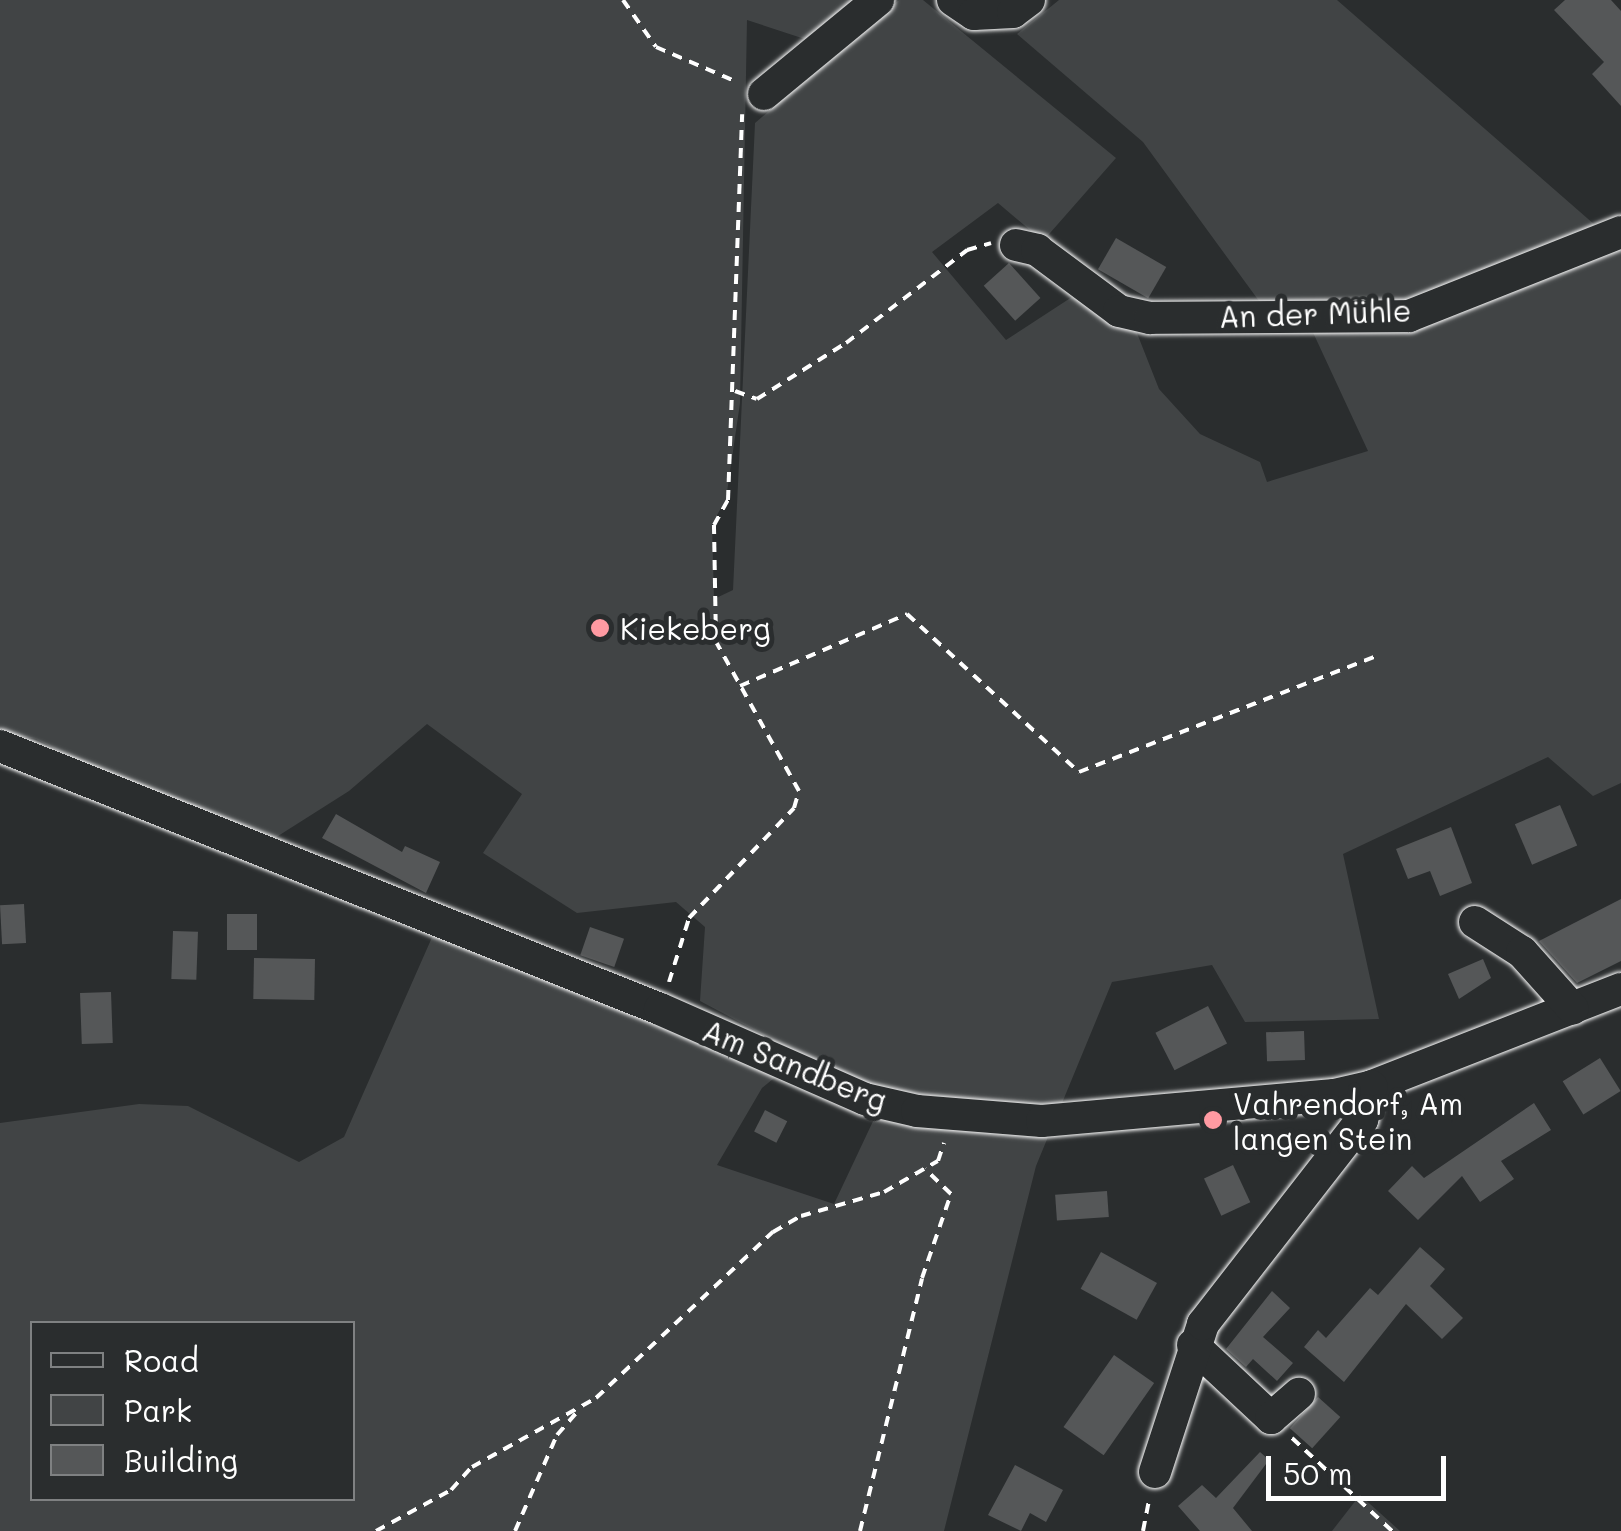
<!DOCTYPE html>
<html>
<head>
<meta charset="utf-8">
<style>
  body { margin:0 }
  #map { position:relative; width:1621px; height:1531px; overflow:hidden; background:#2a2d2e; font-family:Mali,sans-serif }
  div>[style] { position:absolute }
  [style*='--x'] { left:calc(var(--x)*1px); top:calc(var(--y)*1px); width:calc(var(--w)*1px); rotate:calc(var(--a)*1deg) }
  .green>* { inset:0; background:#414445 }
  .building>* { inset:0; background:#555758; transform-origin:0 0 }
  .path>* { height:4px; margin-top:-2px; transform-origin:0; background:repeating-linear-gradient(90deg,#fff 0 10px,transparent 0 18px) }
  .roads { filter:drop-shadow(0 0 2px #fff) drop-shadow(0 0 2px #fff) }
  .minor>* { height:32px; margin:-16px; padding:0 16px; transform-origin:16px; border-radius:16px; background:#2a2d2e }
  .dots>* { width:28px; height:28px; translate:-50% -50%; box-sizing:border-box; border:5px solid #2a2d2e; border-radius:50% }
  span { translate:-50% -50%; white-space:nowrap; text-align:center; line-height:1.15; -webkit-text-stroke:10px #2a2d2e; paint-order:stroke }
  .street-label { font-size:30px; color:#fff }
  .poi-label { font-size:30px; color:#fff }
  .left { translate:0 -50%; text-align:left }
  .legend { position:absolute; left:30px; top:1321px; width:325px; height:180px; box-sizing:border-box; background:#2a2d2e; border:2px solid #7f8182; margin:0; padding:12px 18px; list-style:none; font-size:30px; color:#fff }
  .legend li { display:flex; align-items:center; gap:20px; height:50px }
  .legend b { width:50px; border:2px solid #7f8182 }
  .scale { position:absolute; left:1266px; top:1456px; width:180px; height:45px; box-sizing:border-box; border:5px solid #fff; border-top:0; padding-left:12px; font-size:30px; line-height:35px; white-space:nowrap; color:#fff; -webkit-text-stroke:8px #2a2d2e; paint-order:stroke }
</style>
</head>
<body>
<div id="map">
  <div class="green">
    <i style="clip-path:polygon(evenodd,0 0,868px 0,820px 44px,747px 20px,740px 403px,726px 499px,712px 524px,714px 599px,733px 590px,755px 123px,899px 0,923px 0,1116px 158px,1043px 241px,998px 203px,932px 252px,1006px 340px,1072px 297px,1133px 323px,1159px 389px,1200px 434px,1260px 462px,1267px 482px,1368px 451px,1310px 326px,1621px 248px,1621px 783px,1593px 796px,1548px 757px,1343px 854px,1379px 1019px,1245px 1022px,1212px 965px,1112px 982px,1036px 1166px,944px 1531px,0 1531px,0 1123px,139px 1104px,188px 1106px,299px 1162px,344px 1137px,437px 926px,784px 1070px,762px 1088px,717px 1165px,834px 1204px,875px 1117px,1027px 1107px,862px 1087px,700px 1001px,705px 927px,676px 902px,577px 913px,483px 853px,522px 794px,427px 724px,349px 791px,267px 843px,204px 824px,36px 739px,0 732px,0 0,32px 1324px,352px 1324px,352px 1498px,32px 1498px,32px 1324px)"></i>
    <i style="clip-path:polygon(1059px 0,1337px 0,1595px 225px,1402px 304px,1259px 301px,1143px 142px,1017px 34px)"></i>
    <i style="clip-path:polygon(1360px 1495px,1400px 1531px,1332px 1531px)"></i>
  </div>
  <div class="building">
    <i style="clip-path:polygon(1565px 0,1611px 0,1621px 11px,1621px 106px,1592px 74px,1604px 62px,1554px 10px)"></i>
    <i style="left:1116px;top:238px;width:58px;height:36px;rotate:30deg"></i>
    <i style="left:1009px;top:263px;width:47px;height:34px;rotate:48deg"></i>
    <i style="left:1560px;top:805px;width:44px;height:49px;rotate:67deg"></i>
    <i style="clip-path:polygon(336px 814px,402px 852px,405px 846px,440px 862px,426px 893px,322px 838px)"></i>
    <i style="clip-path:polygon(1451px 827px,1472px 883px,1440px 896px,1430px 871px,1408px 879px,1396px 849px)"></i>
    <i style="clip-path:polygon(1621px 899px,1621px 961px,1577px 983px,1539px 941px)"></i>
    <i style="left:24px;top:904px;width:39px;height:24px;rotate:87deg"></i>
    <i style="left:227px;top:914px;width:30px;height:36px"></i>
    <i style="left:590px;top:927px;width:36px;height:30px;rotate:19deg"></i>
    <i style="left:173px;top:931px;width:25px;height:48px;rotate:2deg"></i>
    <i style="left:254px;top:958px;width:61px;height:41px;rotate:1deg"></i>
    <i style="clip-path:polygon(1483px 959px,1491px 978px,1459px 999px,1448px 974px)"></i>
    <i style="left:111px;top:992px;width:51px;height:31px;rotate:88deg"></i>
    <i style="left:1208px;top:1006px;width:42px;height:59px;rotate:63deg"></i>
    <i style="left:1304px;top:1031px;width:29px;height:38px;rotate:88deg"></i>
    <i style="left:1600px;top:1058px;width:39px;height:44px;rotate:58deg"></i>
    <i style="clip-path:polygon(1534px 1103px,1551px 1130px,1501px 1161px,1514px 1179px,1480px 1202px,1462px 1176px,1418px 1220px,1388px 1191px,1412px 1166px,1424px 1178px)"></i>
    <i style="left:765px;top:1110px;width:25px;height:24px;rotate:27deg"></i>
    <i style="left:1233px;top:1165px;width:41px;height:32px;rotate:65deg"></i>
    <i style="left:1107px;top:1191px;width:26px;height:52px;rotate:86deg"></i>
    <i style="clip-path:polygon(1420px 1247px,1445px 1269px,1430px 1286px,1463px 1318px,1442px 1339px,1406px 1304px,1344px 1382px,1304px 1347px,1318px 1330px,1326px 1338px,1370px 1288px,1378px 1295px)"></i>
    <i style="left:1101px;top:1252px;width:64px;height:42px;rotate:29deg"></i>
    <i style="clip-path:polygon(1272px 1291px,1290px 1308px,1263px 1337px,1293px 1363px,1277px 1381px,1253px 1359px,1246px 1367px,1226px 1349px)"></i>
    <i style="left:1114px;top:1355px;width:49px;height:88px;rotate:35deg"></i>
    <i style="left:1318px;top:1397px;width:30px;height:42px;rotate:42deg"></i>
    <i style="clip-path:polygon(1260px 1452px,1269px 1460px,1233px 1508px,1252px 1531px,1200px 1531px,1178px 1506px,1202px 1485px,1216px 1498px)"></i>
    <i style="clip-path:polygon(1015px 1465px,1063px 1490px,1046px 1522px,1030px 1513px,1021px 1531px,988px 1515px)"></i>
  </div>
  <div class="path">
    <i style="--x:623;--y:0;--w:57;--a:54.9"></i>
    <i style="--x:656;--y:47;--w:88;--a:23.4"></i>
    <i style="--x:735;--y:391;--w:23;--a:20"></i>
    <i style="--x:757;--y:399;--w:105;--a:-32.2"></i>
    <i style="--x:846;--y:343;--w:153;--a:-37.5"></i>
    <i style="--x:967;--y:250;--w:25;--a:-16"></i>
    <i style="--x:740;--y:686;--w:182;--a:-23.3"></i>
    <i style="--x:907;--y:614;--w:234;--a:42.6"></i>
    <i style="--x:1079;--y:772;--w:319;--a:-21.3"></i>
    <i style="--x:669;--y:982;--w:67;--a:-72.6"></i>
    <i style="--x:689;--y:918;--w:152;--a:-46.3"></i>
    <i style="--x:794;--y:808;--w:18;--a:-74"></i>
    <i style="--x:799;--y:791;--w:171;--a:-119.1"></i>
    <i style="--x:716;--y:642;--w:117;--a:-91"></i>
    <i style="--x:714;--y:525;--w:29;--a:-61"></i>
    <i style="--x:728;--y:500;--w:386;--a:-87.9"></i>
    <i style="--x:1292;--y:1438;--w:137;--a:42.9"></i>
    <i style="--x:376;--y:1531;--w:85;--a:-28.7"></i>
    <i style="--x:451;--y:1490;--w:31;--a:-48"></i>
    <i style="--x:472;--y:1467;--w:142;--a:-29.1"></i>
    <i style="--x:596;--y:1398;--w:243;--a:-43.2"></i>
    <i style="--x:773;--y:1232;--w:32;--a:-30"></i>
    <i style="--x:801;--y:1216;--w:86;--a:-16.1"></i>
    <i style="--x:884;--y:1192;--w:62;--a:-29.9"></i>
    <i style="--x:938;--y:1161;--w:19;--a:-72"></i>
    <i style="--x:515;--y:1531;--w:105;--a:-66.4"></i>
    <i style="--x:557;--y:1435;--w:30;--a:-49"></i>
    <i style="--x:860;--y:1531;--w:260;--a:-76.2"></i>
    <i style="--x:922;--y:1278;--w:89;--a:-71"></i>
    <i style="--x:951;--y:1194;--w:36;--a:-136"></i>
    <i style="--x:1143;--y:1531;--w:31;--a:-79"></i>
  </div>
  <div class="roads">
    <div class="minor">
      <i style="--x:953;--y:0;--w:25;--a:34"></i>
      <i style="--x:974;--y:14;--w:39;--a:-3"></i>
      <i style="--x:1013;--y:12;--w:20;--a:-37"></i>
      <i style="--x:764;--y:94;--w:148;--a:-39.5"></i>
      <i style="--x:1016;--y:245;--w:22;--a:13"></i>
      <i style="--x:1037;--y:250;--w:102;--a:36.6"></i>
      <i style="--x:1119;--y:311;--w:32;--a:13"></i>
      <i style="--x:1150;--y:318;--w:259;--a:-0.4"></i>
      <i style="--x:1409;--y:316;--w:228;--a:-21.6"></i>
      <i style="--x:0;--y:746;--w:710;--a:21.73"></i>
      <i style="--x:660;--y:1009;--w:224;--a:23.7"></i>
      <i style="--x:865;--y:1099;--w:53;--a:13"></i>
      <i style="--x:917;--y:1111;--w:125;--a:4.6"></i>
      <i style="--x:1042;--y:1121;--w:293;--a:-5.1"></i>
      <i style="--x:1334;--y:1095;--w:39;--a:-13"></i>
      <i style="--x:1372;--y:1086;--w:267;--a:-21.3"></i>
      <i style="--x:1475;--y:922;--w:56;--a:32.6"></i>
      <i style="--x:1522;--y:952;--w:76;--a:48.2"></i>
      <i style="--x:1193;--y:1345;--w:107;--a:43.1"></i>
      <i style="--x:1271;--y:1418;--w:37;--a:-41"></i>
      <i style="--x:1155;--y:1472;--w:156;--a:-72"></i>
      <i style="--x:1203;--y:1324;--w:259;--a:-52.1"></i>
      <i style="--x:1362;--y:1120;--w:35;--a:-74"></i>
    </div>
  </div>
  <div class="dots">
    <i style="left:600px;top:628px;background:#ff9aa2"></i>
    <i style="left:1213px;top:1120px;background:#ff9aa2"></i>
  </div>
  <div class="street-label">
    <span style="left:1315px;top:313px;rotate:-2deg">An der Mühle</span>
    <span style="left:795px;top:1065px;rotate:22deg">Am Sandberg</span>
  </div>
  <div class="poi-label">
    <span class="left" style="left:620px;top:628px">Kiekeberg</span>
    <span class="left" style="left:1233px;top:1120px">Vahrendorf, Am<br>langen Stein</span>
  </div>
  <ul class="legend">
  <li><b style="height:12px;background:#2a2d2e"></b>Road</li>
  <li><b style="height:28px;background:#414445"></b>Park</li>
  <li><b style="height:28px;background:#555758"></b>Building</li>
  </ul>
  <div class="scale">50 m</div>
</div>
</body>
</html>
